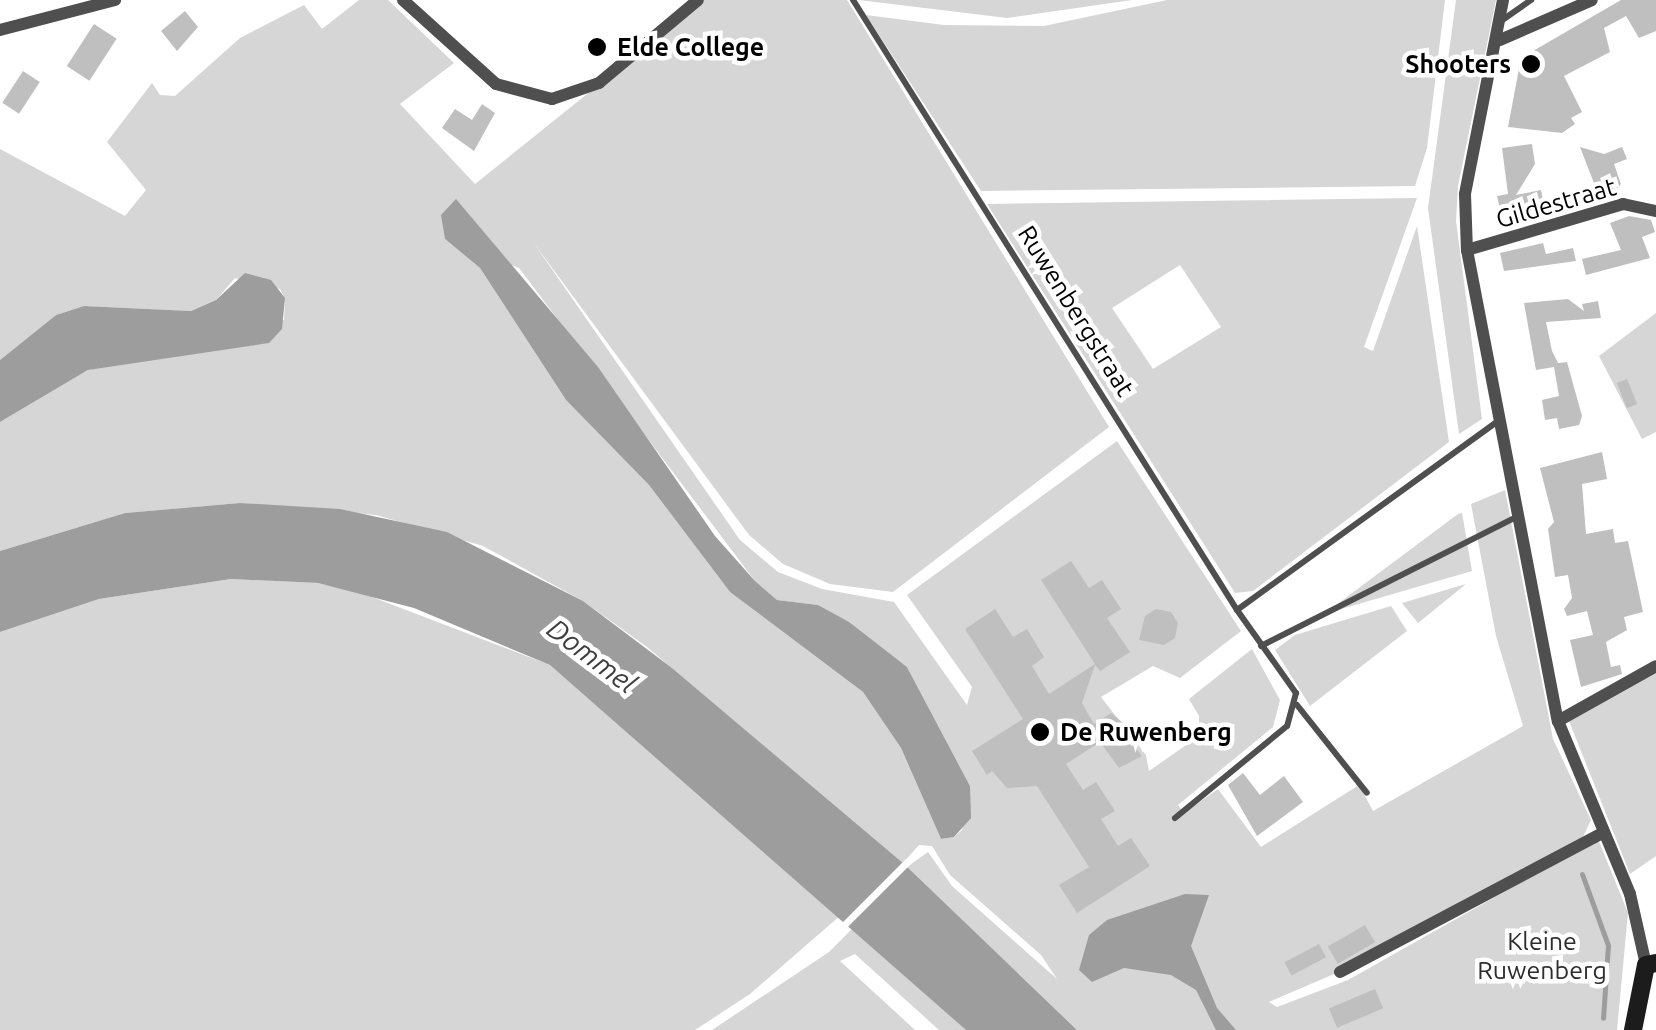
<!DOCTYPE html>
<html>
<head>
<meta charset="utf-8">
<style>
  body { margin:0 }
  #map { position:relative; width:1656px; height:1030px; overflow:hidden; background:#fff; font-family:Ubuntu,sans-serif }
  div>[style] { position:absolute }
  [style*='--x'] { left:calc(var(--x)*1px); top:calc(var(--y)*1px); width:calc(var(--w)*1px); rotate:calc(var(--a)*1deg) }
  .green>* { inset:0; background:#d6d6d6 }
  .water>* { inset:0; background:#9d9d9d }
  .pier>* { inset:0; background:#fff; transform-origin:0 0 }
  .stream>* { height:5px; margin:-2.5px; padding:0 2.5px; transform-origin:2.5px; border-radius:2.5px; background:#9d9d9d }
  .building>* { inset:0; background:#bfbfbf; transform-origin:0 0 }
  .lane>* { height:6px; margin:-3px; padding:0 3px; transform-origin:3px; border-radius:3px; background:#4f4f4f }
  .street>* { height:12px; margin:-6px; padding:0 6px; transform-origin:6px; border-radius:6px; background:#4f4f4f }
  .secondary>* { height:18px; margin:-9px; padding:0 9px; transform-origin:9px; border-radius:9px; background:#1c1c1c }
  .dots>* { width:28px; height:28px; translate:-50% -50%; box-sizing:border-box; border:5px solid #fff; border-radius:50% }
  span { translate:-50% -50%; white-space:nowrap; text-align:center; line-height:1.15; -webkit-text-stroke:9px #fff; paint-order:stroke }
  .poi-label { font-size:25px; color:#000; font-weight:700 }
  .left { translate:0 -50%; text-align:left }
  .right { translate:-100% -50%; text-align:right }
  .street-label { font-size:25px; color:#000 }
  .park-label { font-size:25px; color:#2d2d2d }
  .water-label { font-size:28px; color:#3e3e3e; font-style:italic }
</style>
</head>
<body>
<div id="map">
  <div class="green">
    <i style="clip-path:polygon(evenodd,359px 0,388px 0,454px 63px,400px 104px,475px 184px,704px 0,847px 0,1109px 427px,893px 592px,830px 584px,783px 564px,749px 535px,533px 242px,740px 540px,778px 572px,822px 589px,894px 602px,967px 705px,972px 687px,907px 595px,1117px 441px,1241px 631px,1180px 678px,1153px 666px,1101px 697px,1146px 755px,1149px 771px,1199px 736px,1199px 716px,1189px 699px,1252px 649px,1280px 700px,1273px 727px,1178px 805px,1184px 813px,1218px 789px,1261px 847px,1359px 785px,1373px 811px,1523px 726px,1496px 636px,1471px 504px,1505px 490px,1553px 739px,1591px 820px,1583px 837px,1362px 962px,1269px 1002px,1277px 1007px,1348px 980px,1598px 839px,1628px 913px,1617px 1030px,1077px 1030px,907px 867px,928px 852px,952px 886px,1057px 979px,1041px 955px,950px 875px,932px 846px,919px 845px,903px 863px,647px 647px,583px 601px,483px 546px,376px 515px,240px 503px,125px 513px,0 551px,0 422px,88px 370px,284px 320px,285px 299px,280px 289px,235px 278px,216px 300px,191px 311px,84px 306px,56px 315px,0 360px,0 149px,125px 216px,146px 190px,107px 142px,152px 83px,160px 95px,175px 96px,240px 38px,304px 5px,322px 29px,359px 0,445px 239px,519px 268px,755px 581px,777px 600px,818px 605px,907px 667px,970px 786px,962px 830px,954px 837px,941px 839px,901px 748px,863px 692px,730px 592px,649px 485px,566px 400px,480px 268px,445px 239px)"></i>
    <i style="clip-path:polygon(859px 0,1132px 0,1007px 18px)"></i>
    <i style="clip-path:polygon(1167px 0,1445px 0,1427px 148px,1415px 186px,981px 191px,866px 15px,944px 25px,1044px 26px)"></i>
    <i style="clip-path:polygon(1456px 0,1496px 0,1458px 186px,1456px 221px,1482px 419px,1459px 434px,1428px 208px)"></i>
    <i style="clip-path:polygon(evenodd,1417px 198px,1364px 347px,1373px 351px,1417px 226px,1449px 442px,1253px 591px,1235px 593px,987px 204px,1417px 198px,1180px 265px,1221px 327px,1153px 369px,1112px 308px,1180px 265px)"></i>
    <i style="clip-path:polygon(1656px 313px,1656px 432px,1642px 439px,1599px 356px)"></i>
    <i style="clip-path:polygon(1462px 513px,1472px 571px,1324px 614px,1458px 514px)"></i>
    <i style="clip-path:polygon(231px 579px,318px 583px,359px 592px,550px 665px,841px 915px,750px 994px,695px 1030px,0 1030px,0 632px,99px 599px)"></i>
    <i style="clip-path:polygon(1466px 584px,1418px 623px,1402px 603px)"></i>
    <i style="clip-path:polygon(1391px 606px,1407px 631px,1310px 706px,1275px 650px,1295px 635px)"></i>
    <i style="clip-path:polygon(1656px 670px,1656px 856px,1630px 874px,1569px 721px)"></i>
    <i style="clip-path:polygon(854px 927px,966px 1030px,939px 1030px,855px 954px,840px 961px,915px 1030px,712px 1030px,829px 952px)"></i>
  </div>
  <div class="water">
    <i style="clip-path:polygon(456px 199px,598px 367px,715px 536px,755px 581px,777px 600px,818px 605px,849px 622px,907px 667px,970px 786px,971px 818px,954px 837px,941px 839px,901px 748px,863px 692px,730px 592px,649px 485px,566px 400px,480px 268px,445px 239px,441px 215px)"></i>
    <i style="clip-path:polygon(245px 273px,271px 280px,285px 298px,282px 329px,269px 343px,88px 370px,0 422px,0 360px,56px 315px,84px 306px,191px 311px,216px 300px)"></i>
    <i style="clip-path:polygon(240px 503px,340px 509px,447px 532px,583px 601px,672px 668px,903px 863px,1077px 1030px,966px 1030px,550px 665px,414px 608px,318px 583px,231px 579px,99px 599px,0 632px,0 551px,125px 513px)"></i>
    <i style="clip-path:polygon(1185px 894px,1209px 895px,1191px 946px,1217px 1008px,1236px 1030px,1216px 1030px,1196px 990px,1171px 975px,1124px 968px,1092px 982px,1079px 970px,1089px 935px,1107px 920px)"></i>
  </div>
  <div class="pier">
    <i style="left:906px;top:859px;width:7px;height:90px;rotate:45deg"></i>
  </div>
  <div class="stream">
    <i style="--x:1582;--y:874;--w:76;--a:69.9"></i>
    <i style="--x:1608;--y:945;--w:73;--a:93.9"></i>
  </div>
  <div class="building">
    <i style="clip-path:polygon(1621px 0,1656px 0,1656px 31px,1639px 38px,1626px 16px,1604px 28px,1610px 52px,1564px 76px,1582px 112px,1571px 118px,1575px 124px,1562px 133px,1508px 127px,1521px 58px)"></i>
    <i style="clip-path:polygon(185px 11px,198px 27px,177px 51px,161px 31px)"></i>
    <i style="left:94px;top:24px;width:27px;height:50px;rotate:33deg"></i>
    <i style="left:23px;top:71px;width:20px;height:38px;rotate:33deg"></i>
    <i style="clip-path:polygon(482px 104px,495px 113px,474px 151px,442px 128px,455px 109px,472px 120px)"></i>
    <i style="clip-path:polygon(1532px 144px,1535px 164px,1516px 195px,1541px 190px,1545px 211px,1501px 214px,1497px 196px,1508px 194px,1502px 148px)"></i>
    <i style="clip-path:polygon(1580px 147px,1604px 154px,1622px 147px,1627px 159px,1614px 164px,1621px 184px,1616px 190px,1599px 196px)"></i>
    <i style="clip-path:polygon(1629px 216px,1651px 220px,1655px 232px,1642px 237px,1650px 258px,1586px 275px,1582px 259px,1621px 250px,1610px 223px)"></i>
    <i style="clip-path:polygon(1543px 243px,1546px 254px,1573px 248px,1576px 261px,1504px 271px,1500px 253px)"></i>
    <i style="clip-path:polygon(1568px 299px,1584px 311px,1582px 304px,1598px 301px,1601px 318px,1546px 322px,1552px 351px,1558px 363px,1567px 362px,1582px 416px,1579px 425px,1559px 429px,1557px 418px,1545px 420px,1542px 400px,1559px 396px,1554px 367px,1536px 370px,1524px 303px)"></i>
    <i style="left:1627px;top:379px;width:27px;height:11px;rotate:68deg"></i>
    <i style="clip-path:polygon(1602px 452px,1607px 479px,1582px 484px,1586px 534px,1613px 529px,1615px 543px,1628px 541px,1643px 612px,1624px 617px,1627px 630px,1606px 642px,1611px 667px,1620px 665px,1622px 674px,1581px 687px,1570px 640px,1593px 635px,1587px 611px,1567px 616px,1564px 609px,1572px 598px,1568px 575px,1555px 577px,1548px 529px,1554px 522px,1540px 468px)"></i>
    <i style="clip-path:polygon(1071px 561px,1089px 588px,1102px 580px,1121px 609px,1107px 618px,1130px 652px,1100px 671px,1095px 665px,1082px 703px,1094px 724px,1111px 713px,1128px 727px,1124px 733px,1142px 756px,1119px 768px,1100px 742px,1066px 764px,1083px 790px,1096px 782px,1115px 811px,1101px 819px,1118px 846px,1131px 838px,1150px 866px,1077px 913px,1059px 885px,1089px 867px,1037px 786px,1007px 788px,992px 771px,987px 775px,972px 751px,1023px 719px,965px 629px,995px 609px,1013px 637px,1027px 629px,1044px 657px,1032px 666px,1049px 694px,1095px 664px,1041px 580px)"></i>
    <i style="clip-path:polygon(1156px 609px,1171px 612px,1178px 623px,1175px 638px,1164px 645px,1139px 640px,1145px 616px)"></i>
    <i style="clip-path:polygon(1243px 773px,1260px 795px,1284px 776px,1303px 802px,1257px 836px,1228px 785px)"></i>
    <i style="left:1365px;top:925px;width:20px;height:43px;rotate:60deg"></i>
    <i style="left:1319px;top:944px;width:15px;height:39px;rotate:62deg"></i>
    <i style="left:1375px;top:989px;width:21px;height:50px;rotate:67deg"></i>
  </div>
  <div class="lane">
    <i style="--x:853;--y:0;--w:721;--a:57.81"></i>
    <i style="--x:1237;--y:610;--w:102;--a:54.6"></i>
    <i style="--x:1296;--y:693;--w:34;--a:105"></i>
    <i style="--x:1287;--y:726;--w:145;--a:140.6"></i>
    <i style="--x:1501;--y:21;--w:37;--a:-35"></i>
    <i style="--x:1237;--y:610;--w:324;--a:-35.9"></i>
    <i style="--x:1261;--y:646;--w:288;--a:-26.8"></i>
    <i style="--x:1297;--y:705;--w:112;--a:51.5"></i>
  </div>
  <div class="street">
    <i style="--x:403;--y:0;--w:125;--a:42.1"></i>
    <i style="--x:496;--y:84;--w:58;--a:15"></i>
    <i style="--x:552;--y:99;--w:50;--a:-18.8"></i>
    <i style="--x:599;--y:83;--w:129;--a:-40"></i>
    <i style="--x:1503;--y:0;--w:198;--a:101.1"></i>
    <i style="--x:1465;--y:194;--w:56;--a:88"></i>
    <i style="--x:1467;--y:250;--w:480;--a:79.1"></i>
    <i style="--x:1558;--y:721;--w:187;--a:67.4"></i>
    <i style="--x:1630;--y:894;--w:73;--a:77.3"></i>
    <i style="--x:0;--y:30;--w:119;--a:-14.6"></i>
    <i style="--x:1500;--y:40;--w:100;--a:-23.5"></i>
    <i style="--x:1467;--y:250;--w:163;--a:-16.4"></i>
    <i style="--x:1623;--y:204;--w:34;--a:12"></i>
    <i style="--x:1558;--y:721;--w:112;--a:-29.3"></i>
    <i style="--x:1340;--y:972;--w:297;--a:-27.9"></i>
  </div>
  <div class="secondary">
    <i style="--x:1633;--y:1030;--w:66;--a:-78.7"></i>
    <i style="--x:1646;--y:965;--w:10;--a:-11"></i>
  </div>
  <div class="dots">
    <i style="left:597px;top:47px;background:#000"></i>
    <i style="left:1531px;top:64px;background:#000"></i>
    <i style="left:1040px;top:732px;background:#000"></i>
  </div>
  <div class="poi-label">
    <span class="left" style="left:617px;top:47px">Elde College</span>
    <span class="right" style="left:1511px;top:64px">Shooters</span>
    <span class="left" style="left:1060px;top:732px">De Ruwenberg</span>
  </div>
  <div class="street-label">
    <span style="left:1556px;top:203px;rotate:-16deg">Gildestraat</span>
    <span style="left:1076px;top:311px;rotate:58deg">Ruwenbergstraat</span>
  </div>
  <div class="park-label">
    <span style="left:1542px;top:956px">Kleine<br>Ruwenberg</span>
  </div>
  <div class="water-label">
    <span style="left:592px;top:656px;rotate:37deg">Dommel</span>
  </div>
</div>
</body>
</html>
